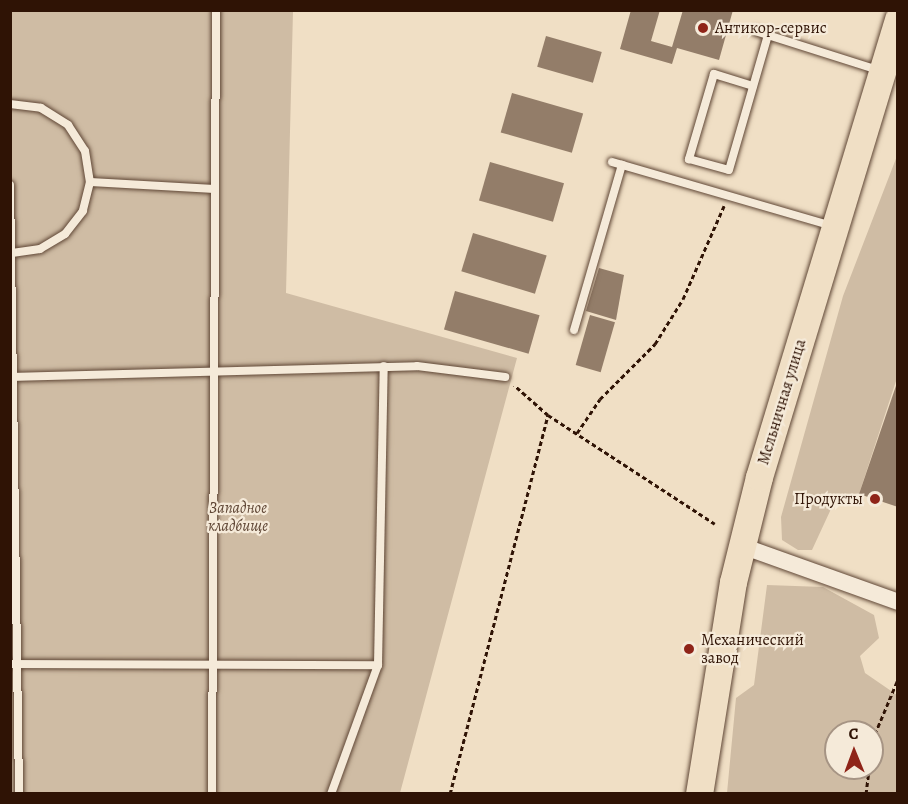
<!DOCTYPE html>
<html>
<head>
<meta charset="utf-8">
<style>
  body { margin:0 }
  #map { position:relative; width:908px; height:804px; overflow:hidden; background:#f0dfc5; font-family:Alegreya,serif }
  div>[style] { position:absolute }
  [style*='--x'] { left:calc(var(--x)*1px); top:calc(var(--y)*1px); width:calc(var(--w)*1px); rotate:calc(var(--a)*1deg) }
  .green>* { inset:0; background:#cfbca4 }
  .building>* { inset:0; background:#937d69; transform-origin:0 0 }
  .path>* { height:3px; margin-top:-1.5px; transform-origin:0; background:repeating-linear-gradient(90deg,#2f1305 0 4.5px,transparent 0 7.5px) }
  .roads { filter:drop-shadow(0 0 2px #5f4635) drop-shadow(0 0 2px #5f4635) }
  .service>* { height:8px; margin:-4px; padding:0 4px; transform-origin:4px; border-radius:4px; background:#f5ead9 }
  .minor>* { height:16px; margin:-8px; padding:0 8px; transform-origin:8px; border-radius:8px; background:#f5ead9 }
  .primary>* { height:27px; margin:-13.5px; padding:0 13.5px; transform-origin:13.5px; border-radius:13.5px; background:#f0dfc5 }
  .dots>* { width:16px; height:16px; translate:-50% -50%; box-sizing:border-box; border:3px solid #f5ead9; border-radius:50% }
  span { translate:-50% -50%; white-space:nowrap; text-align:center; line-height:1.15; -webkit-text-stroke:4.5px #f5ead9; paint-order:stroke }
  .poi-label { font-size:16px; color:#2f1305 }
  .left { translate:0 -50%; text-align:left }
  .right { translate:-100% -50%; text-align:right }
  .street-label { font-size:16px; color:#2f1305 }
  .park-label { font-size:16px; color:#5f4635; font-style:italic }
  .frame { position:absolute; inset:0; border:12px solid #2f1305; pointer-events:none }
  .north { position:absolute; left:824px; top:720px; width:60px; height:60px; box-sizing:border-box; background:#f5ead9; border:2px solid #a69484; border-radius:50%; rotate:359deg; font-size:16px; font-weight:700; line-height:24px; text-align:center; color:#2f1305 }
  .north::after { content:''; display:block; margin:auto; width:21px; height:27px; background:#8f2418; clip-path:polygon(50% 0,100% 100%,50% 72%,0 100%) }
</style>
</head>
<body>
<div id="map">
  <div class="green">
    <i style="clip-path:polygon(10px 11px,293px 11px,286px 293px,517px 358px,400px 793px,11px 793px)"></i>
    <i style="clip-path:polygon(897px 156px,897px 378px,859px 494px,837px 496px,812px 550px,798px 550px,782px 540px,781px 517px,843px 296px)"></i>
    <i style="clip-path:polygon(evenodd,767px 585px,823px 587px,874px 615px,879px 638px,860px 656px,865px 673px,897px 695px,897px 793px,727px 793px,736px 698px,754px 685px,767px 585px,836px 732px,872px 732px,872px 768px,836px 768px,836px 732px)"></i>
  </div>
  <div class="building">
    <i style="clip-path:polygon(631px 10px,660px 10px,651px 41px,672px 47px,683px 10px,733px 10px,719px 60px,677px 48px,672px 64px,620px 49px)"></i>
    <i style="left:546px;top:36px;width:58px;height:32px;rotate:16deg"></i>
    <i style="left:512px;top:93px;width:74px;height:41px;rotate:16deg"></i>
    <i style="left:490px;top:162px;width:77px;height:40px;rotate:16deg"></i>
    <i style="left:473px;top:233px;width:77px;height:40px;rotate:17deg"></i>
    <i style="clip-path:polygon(599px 268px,624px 275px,616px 320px,586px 311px)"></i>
    <i style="left:455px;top:291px;width:88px;height:40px;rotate:16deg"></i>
    <i style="left:590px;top:315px;width:26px;height:52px;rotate:16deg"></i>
    <i style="clip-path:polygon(898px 380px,898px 507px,859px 494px)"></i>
  </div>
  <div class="path">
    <i style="--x:548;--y:415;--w:199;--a:33.1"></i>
    <i style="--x:577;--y:433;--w:41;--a:-55.9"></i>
    <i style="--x:600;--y:399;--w:78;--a:-45"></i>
    <i style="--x:655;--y:344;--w:53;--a:-58.1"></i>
    <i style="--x:683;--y:299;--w:102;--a:-66.2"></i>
    <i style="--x:872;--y:741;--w:67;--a:-67.2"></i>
    <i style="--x:450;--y:794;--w:391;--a:-75.5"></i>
    <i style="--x:548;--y:415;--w:45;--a:-138.6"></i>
    <i style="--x:866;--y:794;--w:26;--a:-83"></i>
  </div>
  <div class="roads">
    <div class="service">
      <i style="--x:755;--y:31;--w:129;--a:17.6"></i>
      <i style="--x:753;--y:86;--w:41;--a:-162.9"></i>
      <i style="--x:714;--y:74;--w:89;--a:106.4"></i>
      <i style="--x:689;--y:159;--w:41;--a:15.4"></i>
      <i style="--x:729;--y:170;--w:141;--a:-73.9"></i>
      <i style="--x:10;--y:104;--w:31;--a:7"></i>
      <i style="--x:41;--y:108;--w:32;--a:32"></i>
      <i style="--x:68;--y:125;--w:31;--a:57"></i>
      <i style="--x:85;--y:151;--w:31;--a:81"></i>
      <i style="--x:90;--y:182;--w:30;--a:104"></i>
      <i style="--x:83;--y:211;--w:29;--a:128"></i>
      <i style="--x:65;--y:234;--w:29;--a:149"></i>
      <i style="--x:40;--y:249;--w:30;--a:172"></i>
      <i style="--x:612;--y:162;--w:229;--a:16.2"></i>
      <i style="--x:90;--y:182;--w:125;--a:3.2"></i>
      <i style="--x:10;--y:185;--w:609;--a:89.15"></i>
      <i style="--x:574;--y:330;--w:172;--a:-73.8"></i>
      <i style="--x:10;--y:377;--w:407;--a:-1.5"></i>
      <i style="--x:417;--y:366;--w:89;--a:7.1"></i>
      <i style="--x:10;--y:664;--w:368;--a:0.2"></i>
      <i style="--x:212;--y:794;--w:784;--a:-89.71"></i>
      <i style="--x:331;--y:794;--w:137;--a:-70"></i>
      <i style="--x:378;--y:665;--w:299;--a:-88.9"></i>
    </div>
    <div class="minor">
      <i style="--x:742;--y:546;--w:166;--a:19.7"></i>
    </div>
    <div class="primary">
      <i style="--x:699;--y:794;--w:215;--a:-80.9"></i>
      <i style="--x:733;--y:582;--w:108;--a:-76.1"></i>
      <i style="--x:759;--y:477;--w:479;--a:-73.1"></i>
    </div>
  </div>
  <div class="dots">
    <i style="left:703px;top:28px;background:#8f2418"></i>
    <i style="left:875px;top:499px;background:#8f2418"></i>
    <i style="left:689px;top:649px;background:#8f2418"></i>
  </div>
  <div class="poi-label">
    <span class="left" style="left:715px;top:28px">Антикор-сервис</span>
    <span class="right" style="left:863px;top:499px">Продукты</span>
    <span class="left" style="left:701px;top:649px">Механический<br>завод</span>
  </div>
  <div class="street-label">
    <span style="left:782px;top:402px;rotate:-73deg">Мельничная улица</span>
  </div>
  <div class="park-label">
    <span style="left:238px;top:517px">Западное<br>кладбище</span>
  </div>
  <div class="frame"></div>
  <div class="north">С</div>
</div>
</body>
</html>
